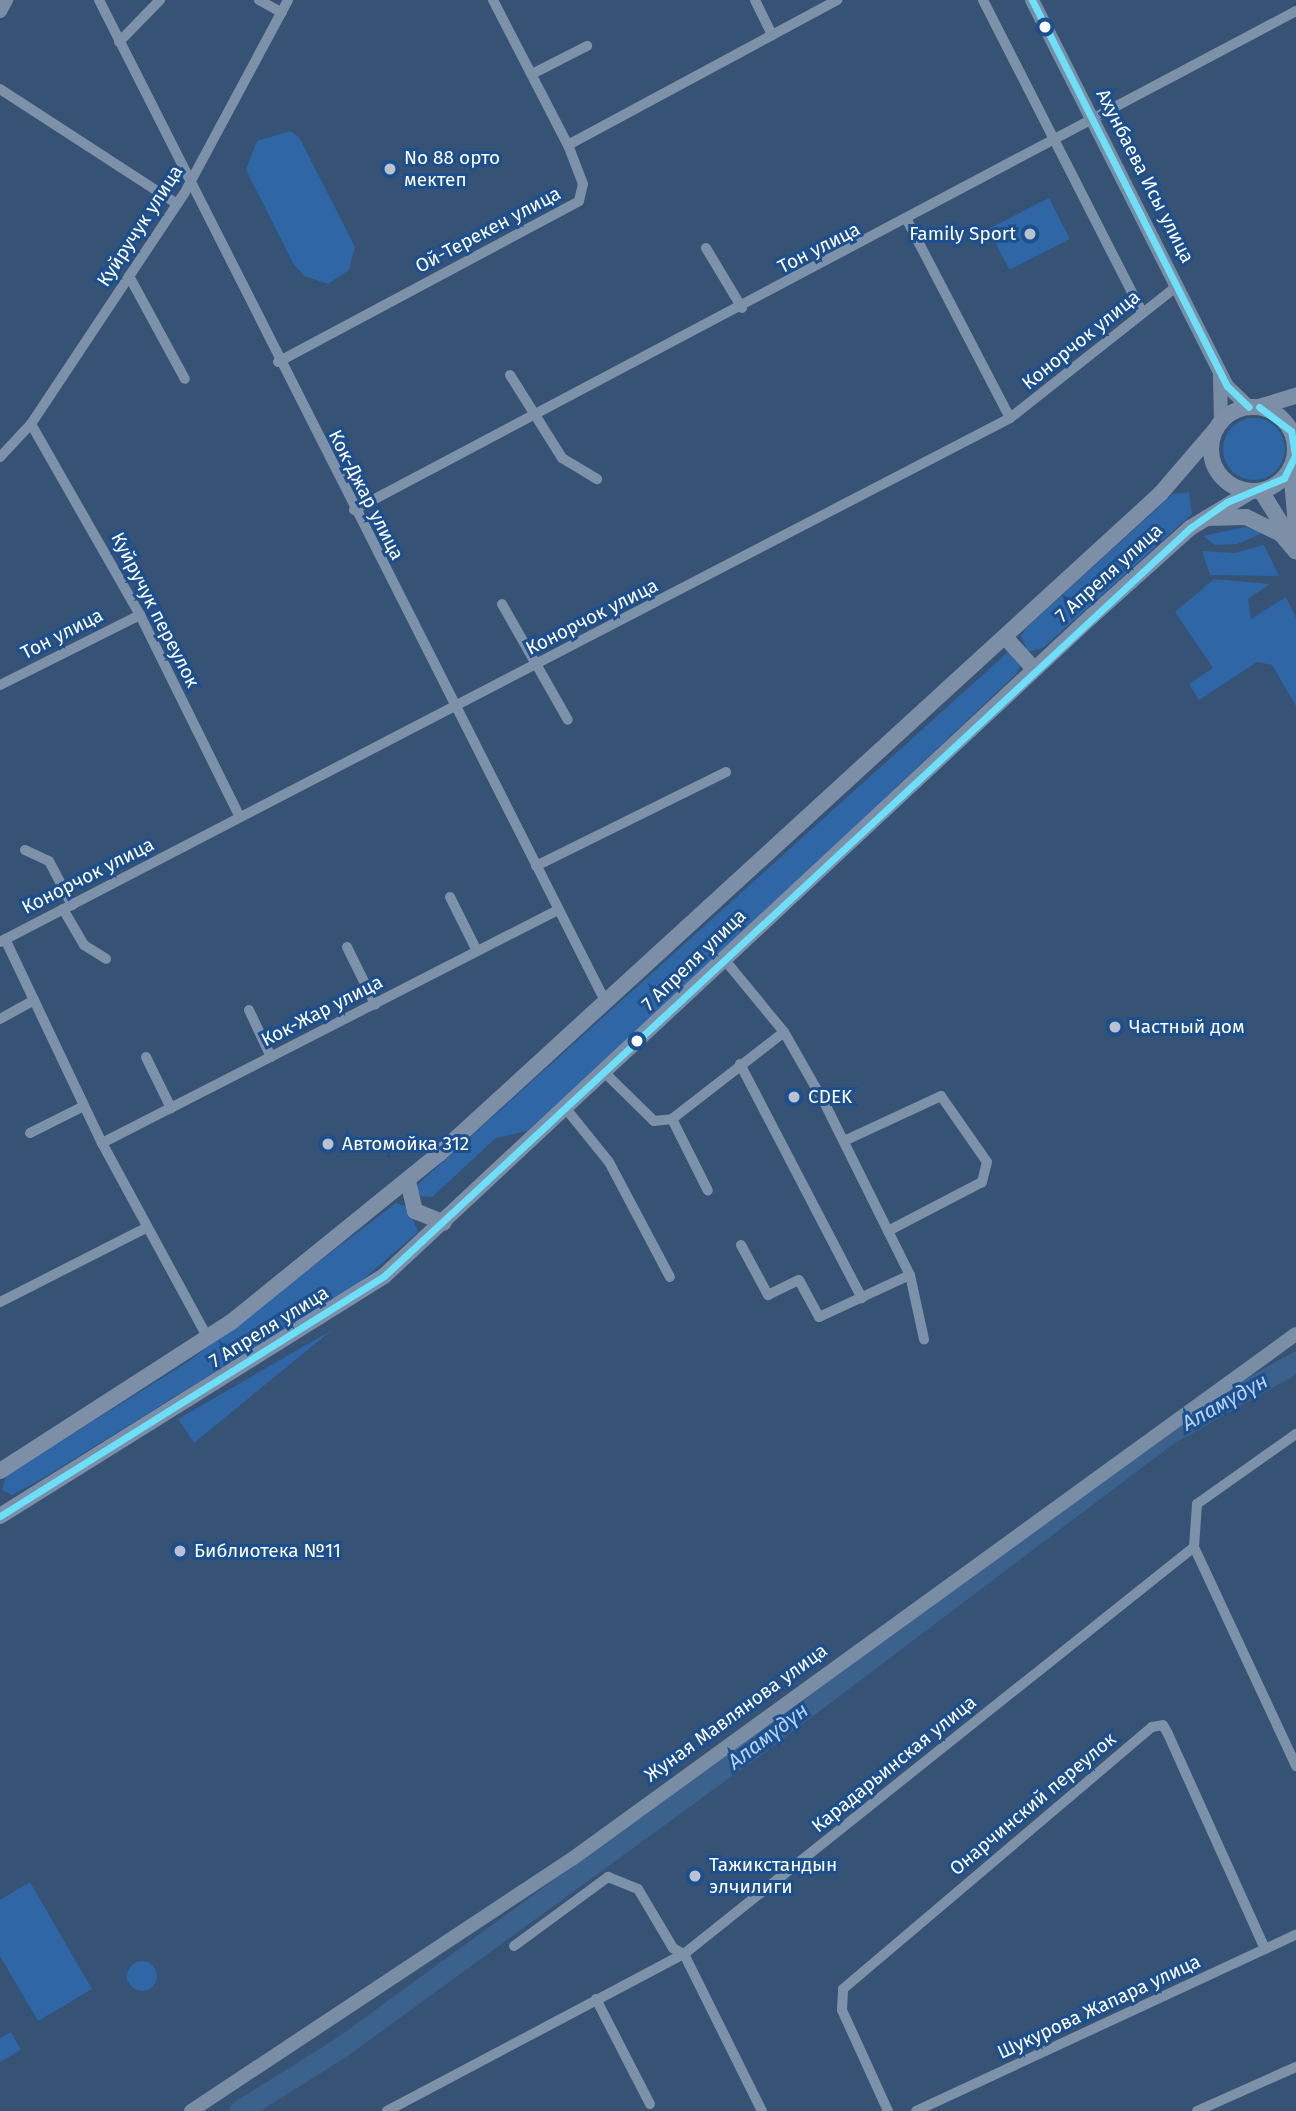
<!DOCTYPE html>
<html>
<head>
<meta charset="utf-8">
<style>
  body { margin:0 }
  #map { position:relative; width:1296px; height:2111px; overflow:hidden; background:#365274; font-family:"Fira Sans",sans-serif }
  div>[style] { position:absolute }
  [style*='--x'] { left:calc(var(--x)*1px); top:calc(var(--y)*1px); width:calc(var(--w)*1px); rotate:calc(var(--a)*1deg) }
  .green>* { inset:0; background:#2f66a5; transform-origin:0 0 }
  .round { border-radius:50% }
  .river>* { height:21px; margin:-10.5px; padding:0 10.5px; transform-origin:10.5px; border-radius:10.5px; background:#3b618d }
  .street>* { height:10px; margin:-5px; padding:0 5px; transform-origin:5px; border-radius:5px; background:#7d92a8 }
  .secondary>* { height:14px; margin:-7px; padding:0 7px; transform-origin:7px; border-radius:7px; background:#798da4 }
  .primary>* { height:16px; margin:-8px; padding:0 8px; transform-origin:8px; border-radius:8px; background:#7d8ea7 }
  .primary>.ring { margin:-8px; padding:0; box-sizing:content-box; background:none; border:16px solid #7d8ea7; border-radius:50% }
  .bus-1>* { height:7px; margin:-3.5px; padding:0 3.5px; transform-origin:3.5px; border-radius:3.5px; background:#6ddff8 }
  .dots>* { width:19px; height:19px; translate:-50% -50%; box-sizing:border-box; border:4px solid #1b4f8f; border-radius:50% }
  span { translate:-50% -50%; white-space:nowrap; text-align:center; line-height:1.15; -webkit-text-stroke:6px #1b4f8f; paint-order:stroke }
  .poi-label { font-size:19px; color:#fff }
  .left { translate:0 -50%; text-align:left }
  .right { translate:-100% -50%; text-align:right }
  .street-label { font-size:19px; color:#fff }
  .water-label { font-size:21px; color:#b5d3f5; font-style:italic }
</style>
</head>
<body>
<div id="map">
  <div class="green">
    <i style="clip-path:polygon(290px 131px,299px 137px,355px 247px,349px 270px,328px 284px,304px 276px,293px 263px,246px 170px,257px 141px)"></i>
    <i style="left:1049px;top:198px;width:46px;height:68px;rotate:63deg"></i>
    <i class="round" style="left:1223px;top:418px;width:62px;height:62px"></i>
    <i style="clip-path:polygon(1189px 492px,1192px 514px,1043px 648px,1028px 652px,1021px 636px,1026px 628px,1173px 494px)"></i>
    <i style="clip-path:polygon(1245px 527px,1266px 532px,1237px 544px,1215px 545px,1203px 536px)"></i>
    <i style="clip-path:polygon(1264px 545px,1279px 576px,1210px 575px,1202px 551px,1234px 553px)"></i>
    <i style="clip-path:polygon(1214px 579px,1270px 584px,1248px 599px,1251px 619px,1286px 597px,1296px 618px,1296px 706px,1272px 665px,1257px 662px,1199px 700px,1189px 684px,1213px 668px,1175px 612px)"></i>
    <i style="clip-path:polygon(1008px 652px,1020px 666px,1016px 674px,619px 1049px,527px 1131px,496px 1138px,432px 1197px,415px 1196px,415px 1187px,456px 1150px)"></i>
    <i style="clip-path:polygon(396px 1203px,408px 1207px,418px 1232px,359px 1283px,40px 1480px,12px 1495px,2px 1490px,6px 1476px,189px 1361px)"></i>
    <i style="clip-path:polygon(332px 1330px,194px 1443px,178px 1419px)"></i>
    <i style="clip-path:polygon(30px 1882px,92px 1989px,38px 2021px,0 1956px,0 1900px)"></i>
    <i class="round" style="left:127px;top:1961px;width:30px;height:30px"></i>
    <i style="clip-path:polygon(11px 2032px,21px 2050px,0 2062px,0 2038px)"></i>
  </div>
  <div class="river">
    <i style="--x:239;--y:2111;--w:120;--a:-32.1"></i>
    <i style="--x:341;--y:2047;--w:523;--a:-36.06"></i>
    <i style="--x:764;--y:1739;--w:506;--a:-37.05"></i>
    <i style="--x:1168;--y:1434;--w:147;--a:-29.4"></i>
  </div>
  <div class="street">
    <i style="--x:99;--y:0;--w:1124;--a:63.18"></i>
    <i style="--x:259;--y:0;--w:26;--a:29"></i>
    <i style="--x:493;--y:0;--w:163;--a:62.7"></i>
    <i style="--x:755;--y:0;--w:39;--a:64"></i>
    <i style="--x:983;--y:0;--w:350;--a:63"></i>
    <i style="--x:119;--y:42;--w:59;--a:-45.7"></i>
    <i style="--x:532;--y:74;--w:62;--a:-27"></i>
    <i style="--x:0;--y:89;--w:211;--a:33"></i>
    <i style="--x:908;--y:222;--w:221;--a:62.5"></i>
    <i style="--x:706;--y:248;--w:70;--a:59"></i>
    <i style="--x:129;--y:276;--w:117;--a:61.5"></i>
    <i style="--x:278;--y:362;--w:341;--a:-28.1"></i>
    <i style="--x:579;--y:201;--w:17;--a:-77"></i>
    <i style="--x:583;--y:184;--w:42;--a:-111"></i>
    <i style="--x:568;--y:145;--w:306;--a:-28.3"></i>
    <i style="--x:510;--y:375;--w:98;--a:57.9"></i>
    <i style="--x:562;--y:458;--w:41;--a:31"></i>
    <i style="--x:31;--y:424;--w:220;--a:60.3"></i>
    <i style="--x:140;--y:615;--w:225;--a:63.7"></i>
    <i style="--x:0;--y:457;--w:45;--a:-46.8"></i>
    <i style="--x:31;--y:424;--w:276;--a:-56.4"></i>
    <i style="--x:184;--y:194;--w:220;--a:-61.8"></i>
    <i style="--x:354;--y:510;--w:1066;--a:-27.91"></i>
    <i style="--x:502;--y:604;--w:133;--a:60.4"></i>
    <i style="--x:0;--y:685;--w:157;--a:-26.6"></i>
    <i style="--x:25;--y:850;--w:26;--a:25"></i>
    <i style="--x:49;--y:861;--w:50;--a:62.4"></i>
    <i style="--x:536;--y:866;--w:212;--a:-26.3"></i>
    <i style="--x:450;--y:897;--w:60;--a:63.4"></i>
    <i style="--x:63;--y:909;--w:42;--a:59.7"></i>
    <i style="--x:84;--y:945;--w:26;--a:32"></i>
    <i style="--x:5;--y:939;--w:226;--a:64.6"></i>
    <i style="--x:102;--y:1143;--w:222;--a:61.5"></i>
    <i style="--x:0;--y:942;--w:1138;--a:-27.42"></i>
    <i style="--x:1010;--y:418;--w:211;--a:-38.3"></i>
    <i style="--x:347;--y:947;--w:64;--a:63.8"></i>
    <i style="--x:724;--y:959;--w:94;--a:50.6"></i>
    <i style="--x:784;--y:1032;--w:81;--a:60.3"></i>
    <i style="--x:824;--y:1102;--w:193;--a:63.6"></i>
    <i style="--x:910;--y:1275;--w:66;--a:77.7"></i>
    <i style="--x:249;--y:1010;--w:52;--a:64.9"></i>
    <i style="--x:0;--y:1019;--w:39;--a:-29"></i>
    <i style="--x:146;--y:1057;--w:57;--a:63.9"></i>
    <i style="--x:740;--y:1064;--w:264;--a:62.5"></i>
    <i style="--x:606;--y:1074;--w:67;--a:44.4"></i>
    <i style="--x:654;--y:1121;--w:18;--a:-6"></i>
    <i style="--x:672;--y:1119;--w:142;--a:-37.8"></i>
    <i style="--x:567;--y:1110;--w:67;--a:51.1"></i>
    <i style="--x:609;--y:1162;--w:130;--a:62.1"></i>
    <i style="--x:672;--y:1119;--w:80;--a:63.4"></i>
    <i style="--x:30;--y:1133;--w:60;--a:-26.6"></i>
    <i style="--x:844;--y:1141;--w:107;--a:-24.9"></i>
    <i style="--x:941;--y:1096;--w:80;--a:55.1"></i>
    <i style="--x:987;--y:1162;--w:21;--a:104"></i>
    <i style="--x:982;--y:1182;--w:106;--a:152.5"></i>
    <i style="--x:102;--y:1143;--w:512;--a:-27.07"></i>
    <i style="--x:741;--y:1245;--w:57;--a:61.6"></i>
    <i style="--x:768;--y:1295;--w:34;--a:-26"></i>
    <i style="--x:799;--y:1280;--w:42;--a:61.6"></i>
    <i style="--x:819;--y:1317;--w:100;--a:-24.8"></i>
    <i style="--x:0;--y:1302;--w:164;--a:-26.9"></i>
    <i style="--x:1194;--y:1547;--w:242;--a:65"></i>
    <i style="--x:514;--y:1946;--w:117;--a:-36.3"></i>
    <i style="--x:608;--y:1877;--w:32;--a:22"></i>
    <i style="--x:638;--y:1889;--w:69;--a:59.3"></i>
    <i style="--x:673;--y:1948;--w:13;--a:29"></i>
    <i style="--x:684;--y:1954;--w:175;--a:63.6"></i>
    <i style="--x:596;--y:1999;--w:118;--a:62.8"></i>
    <i style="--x:387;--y:2111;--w:336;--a:-27.9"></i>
    <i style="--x:684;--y:1954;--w:652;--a:-38.59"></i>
    <i style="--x:1194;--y:1547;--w:43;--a:-86"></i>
    <i style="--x:1197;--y:1504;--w:121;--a:-35.3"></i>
    <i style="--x:888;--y:2111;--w:111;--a:-114.5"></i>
    <i style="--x:842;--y:2010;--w:21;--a:-87"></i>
    <i style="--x:843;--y:1989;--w:405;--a:-40.3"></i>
    <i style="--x:1152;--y:1727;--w:11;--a:-10"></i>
    <i style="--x:1163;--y:1725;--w:10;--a:61"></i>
    <i style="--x:1168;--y:1734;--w:236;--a:65.7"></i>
    <i style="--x:916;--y:2111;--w:419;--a:-24.9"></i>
    <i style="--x:1197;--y:2111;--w:108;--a:-24"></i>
  </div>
  <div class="secondary">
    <i style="--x:1032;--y:0;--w:432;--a:63.2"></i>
    <i style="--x:1227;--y:386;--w:30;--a:44"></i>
    <i style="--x:0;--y:11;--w:13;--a:-61"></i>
    <i style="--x:1220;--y:376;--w:47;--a:88.8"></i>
    <i style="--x:191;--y:2111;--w:457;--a:-33.5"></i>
    <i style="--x:572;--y:1859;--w:894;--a:-35.95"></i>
  </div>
  <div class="primary">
    <i style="--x:1259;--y:407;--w:39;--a:-17"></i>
    <i class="ring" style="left:1211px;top:407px;width:68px;height:68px"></i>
    <i style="--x:1291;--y:467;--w:60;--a:85.2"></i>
    <i style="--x:1261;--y:491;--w:53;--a:58.1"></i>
    <i style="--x:1206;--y:518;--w:40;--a:-1.4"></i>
    <i style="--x:1246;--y:517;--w:39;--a:26"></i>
    <i style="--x:1281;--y:534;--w:23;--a:50"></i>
    <i style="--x:1005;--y:637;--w:43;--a:47.8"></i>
    <i style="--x:408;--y:1181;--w:31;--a:77"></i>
    <i style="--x:415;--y:1211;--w:31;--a:22"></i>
    <i style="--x:0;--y:1471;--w:274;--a:-32.8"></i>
    <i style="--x:230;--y:1323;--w:269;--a:-39"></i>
    <i style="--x:439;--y:1154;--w:979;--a:-42.47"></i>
    <i style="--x:1161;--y:493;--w:84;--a:-49.3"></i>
    <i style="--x:0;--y:1516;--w:453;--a:-32"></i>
    <i style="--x:384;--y:1276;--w:968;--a:-42.99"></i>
    <i style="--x:1092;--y:616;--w:132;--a:-41.9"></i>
    <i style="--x:1190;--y:528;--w:70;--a:-31"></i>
  </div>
  <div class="bus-1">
    <i style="--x:1032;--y:0;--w:432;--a:63.2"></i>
    <i style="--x:1227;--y:386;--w:30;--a:44"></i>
    <i style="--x:0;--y:1516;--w:453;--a:-32"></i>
    <i style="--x:384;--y:1276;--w:1100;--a:-42.86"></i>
    <i style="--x:1190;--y:528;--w:45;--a:-35.1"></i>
    <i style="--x:1227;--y:502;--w:62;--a:-22.8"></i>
    <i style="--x:1284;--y:478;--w:25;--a:-64"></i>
    <i style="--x:1295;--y:455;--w:24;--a:-99"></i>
    <i style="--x:1291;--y:431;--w:40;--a:-143"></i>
  </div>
  <div class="dots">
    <i style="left:1045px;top:27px;background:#fff"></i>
    <i style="left:390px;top:169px;background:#b9c2ce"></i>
    <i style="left:1030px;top:234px;background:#b9c2ce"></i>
    <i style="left:1115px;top:1027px;background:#b9c2ce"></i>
    <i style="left:637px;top:1041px;background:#fff"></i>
    <i style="left:794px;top:1097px;background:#b9c2ce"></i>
    <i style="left:328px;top:1144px;background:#b9c2ce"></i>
    <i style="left:180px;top:1551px;background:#b9c2ce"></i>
    <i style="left:695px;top:1876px;background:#b9c2ce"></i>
  </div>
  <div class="poi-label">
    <span class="left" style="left:404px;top:169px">No 88 орто<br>мектеп</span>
    <span class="right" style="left:1016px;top:234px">Family Sport</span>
    <span class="left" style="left:1129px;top:1027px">Частный дом</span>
    <span class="left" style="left:808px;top:1097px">CDEK</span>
    <span class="left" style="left:342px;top:1144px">Автомойка 312</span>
    <span class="left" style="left:194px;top:1551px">Библиотека №11</span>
    <span class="left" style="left:709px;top:1876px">Тажикстандын<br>элчилиги</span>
  </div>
  <div class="street-label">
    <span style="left:1145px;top:176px;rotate:63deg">Ахунбаева Исы улица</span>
    <span style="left:140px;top:226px;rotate:-57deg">Куйручук улица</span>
    <span style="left:488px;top:230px;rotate:-28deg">Ой-Терекен улица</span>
    <span style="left:819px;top:248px;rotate:-27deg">Тон улица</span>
    <span style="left:1081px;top:340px;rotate:-39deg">Конорчок улица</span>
    <span style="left:366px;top:495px;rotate:63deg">Кок-Джар улица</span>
    <span style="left:1109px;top:573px;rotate:-42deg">7 Апреля улица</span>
    <span style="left:155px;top:610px;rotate:63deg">Куйручук переулок</span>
    <span style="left:592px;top:617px;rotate:-27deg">Конорчок улица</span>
    <span style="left:62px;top:634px;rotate:-27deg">Тон улица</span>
    <span style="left:88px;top:876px;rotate:-27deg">Конорчок улица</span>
    <span style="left:694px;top:960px;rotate:-44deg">7 Апреля улица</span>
    <span style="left:322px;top:1011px;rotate:-27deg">Кок-Жар улица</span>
    <span style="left:269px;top:1327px;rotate:-32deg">7 Апреля улица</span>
    <span style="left:736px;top:1713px;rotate:-36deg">Жуная Мавлянова улица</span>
    <span style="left:894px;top:1764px;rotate:-39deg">Карадарьинская улица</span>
    <span style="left:1033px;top:1804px;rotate:-40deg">Онарчинский переулок</span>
    <span style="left:1099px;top:2007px;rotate:-25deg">Шукурова Жапара улица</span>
  </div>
  <div class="water-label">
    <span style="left:1225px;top:1402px;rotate:-29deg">Аламүдүн</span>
    <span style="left:768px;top:1736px;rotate:-37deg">Аламүдүн</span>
  </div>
</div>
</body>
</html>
